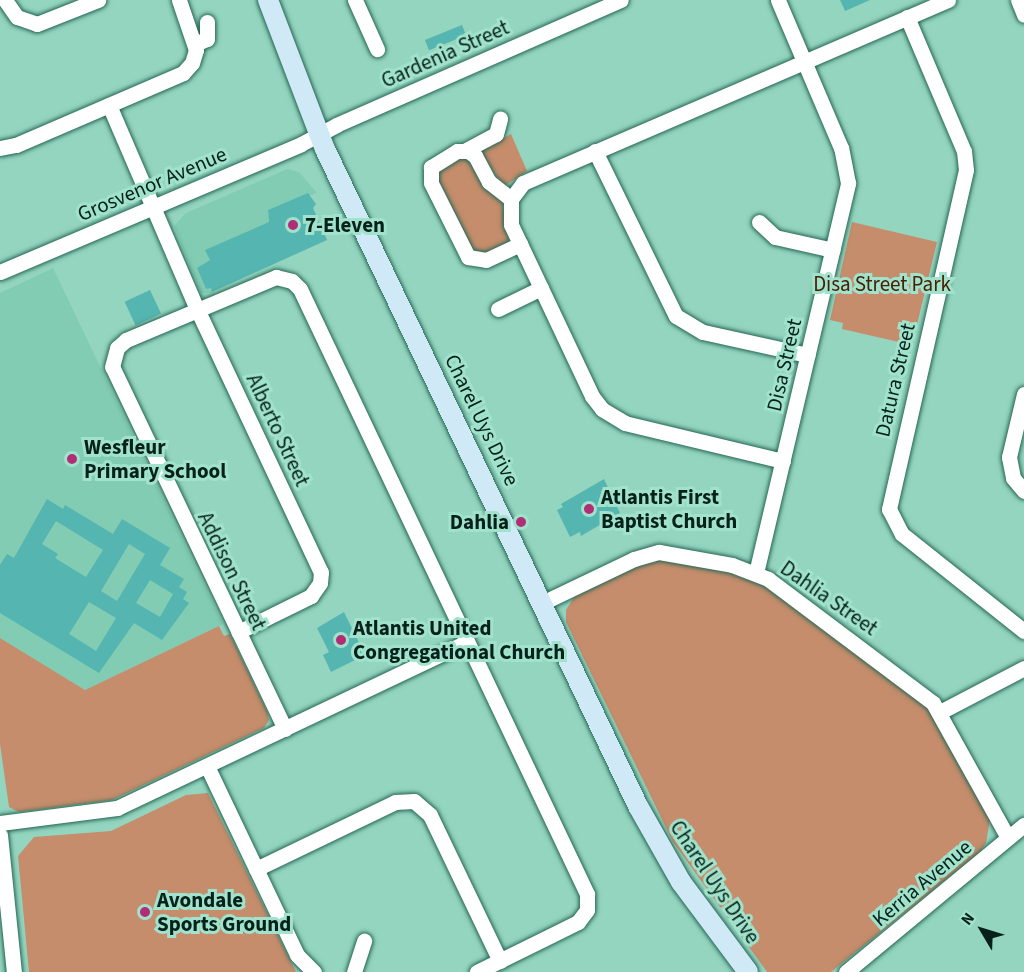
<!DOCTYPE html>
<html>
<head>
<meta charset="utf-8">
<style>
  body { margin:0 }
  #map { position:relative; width:1024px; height:972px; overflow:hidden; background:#94d5bf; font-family:"Source Sans 3",sans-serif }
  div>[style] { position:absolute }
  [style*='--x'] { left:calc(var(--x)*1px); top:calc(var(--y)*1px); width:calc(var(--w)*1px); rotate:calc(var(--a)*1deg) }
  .built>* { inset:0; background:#81ccb3 }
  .green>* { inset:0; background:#c58d6c }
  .building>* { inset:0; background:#55b5b0; transform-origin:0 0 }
  .roads { filter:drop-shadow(0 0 2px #266755) drop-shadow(0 0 2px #266755) }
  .minor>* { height:15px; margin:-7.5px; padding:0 7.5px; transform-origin:7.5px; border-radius:7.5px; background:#fff }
  .major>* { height:20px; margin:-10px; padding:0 10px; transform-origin:10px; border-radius:10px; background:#d0e9f7 }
  .dots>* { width:16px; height:16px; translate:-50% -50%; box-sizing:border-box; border:3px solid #a0e2cb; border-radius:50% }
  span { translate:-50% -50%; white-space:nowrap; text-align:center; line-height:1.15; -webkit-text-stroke:6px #a0e2cb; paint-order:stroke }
  .street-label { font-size:21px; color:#062119 }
  .poi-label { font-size:21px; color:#062119; font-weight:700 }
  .left { translate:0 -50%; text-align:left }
  .right { translate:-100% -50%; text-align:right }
  .park-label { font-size:21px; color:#482004 }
  .north { position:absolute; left:952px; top:900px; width:60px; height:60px; -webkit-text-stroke:4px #a0e2cb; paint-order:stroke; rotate:308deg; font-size:16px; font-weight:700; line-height:24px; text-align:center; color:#062119 }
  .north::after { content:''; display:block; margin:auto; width:21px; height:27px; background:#062119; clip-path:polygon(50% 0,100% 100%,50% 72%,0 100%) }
</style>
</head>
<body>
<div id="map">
  <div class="built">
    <i style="clip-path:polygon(287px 169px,299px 172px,317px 193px,268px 210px,269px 222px,208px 249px,210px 260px,197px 268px,206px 289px,211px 288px,213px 293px,201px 293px,174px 226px,186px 213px)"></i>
    <i style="clip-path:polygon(53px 268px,223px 624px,85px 690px,0 638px,0 293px)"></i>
  </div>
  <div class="green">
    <i style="clip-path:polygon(511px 134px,527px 171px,503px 187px,480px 152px)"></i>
    <i style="clip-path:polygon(464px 155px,502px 202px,509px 238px,506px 245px,474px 257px,434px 173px)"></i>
    <i style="clip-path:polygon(852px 222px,937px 242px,912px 345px,842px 329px,843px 323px,830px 320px)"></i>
    <i style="clip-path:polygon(660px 559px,731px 572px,767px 586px,916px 696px,931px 712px,990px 819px,986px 843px,979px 853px,831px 972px,767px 972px,673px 842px,566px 622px,566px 610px,576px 594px,638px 564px)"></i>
    <i style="clip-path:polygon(219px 626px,224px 636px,230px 634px,267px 711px,269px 720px,264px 728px,112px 800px,19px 812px,9px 807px,0 744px,0 638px,85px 690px)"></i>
    <i style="clip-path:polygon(208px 793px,296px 972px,29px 972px,18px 856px,34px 837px,111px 831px,186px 795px)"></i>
  </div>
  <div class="building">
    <i style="clip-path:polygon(840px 0,870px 0,845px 11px)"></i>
    <i style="left:462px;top:25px;width:11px;height:40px;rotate:68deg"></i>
    <i style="clip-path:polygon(308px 193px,316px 204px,313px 208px,327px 240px,212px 292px,211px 288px,206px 289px,197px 268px,210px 260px,205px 250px,269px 222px,268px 210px)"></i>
    <i style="left:150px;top:290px;width:26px;height:28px;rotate:65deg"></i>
    <i style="clip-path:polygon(604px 479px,620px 513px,581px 536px,580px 532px,570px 537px,557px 510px,563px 507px,561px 504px)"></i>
    <i style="clip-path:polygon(evenodd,47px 499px,63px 509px,65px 505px,113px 534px,122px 519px,170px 548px,160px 565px,184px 579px,179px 587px,187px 592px,183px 599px,189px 603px,162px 640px,134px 623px,99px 673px,0 613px,0 565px,7px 554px,14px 558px,47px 499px,56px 521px,103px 550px,86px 577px,55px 558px,58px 554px,42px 544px,56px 521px,47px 499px,129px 544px,145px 554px,117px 601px,101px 591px,129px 544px,47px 499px,150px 580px,173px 594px,160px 617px,136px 603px,150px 580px,47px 499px,89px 602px,116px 618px,96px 651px,69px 634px,89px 602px)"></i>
    <i style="clip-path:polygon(344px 612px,365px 655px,331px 672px,323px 655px,329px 652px,317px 628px)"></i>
  </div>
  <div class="roads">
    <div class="minor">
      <i style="--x:5;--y:0;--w:21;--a:55"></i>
      <i style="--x:17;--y:17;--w:21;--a:19"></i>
      <i style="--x:37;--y:24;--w:66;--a:-21.5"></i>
      <i style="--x:355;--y:0;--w:54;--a:65.8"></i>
      <i style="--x:1018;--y:0;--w:16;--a:68"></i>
      <i style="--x:907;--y:17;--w:146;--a:67"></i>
      <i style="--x:964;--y:151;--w:19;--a:84"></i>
      <i style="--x:966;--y:170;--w:348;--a:102.8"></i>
      <i style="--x:889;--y:509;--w:28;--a:63"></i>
      <i style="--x:902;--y:534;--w:156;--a:38.5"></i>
      <i style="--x:195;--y:44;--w:13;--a:-23"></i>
      <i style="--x:207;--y:39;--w:17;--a:-90"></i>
      <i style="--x:109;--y:105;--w:222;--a:66.7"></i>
      <i style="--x:197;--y:309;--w:291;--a:64.8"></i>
      <i style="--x:321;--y:572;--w:11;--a:95"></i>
      <i style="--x:320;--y:583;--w:16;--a:125"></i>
      <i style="--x:311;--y:596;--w:81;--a:153.7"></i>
      <i style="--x:0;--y:148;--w:16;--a:-11"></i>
      <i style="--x:16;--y:145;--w:182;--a:-23.3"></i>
      <i style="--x:183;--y:73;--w:13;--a:-48"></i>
      <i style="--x:192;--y:63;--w:14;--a:-73"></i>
      <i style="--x:196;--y:50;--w:53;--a:-108.8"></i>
      <i style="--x:464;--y:151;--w:36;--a:-28"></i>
      <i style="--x:496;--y:134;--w:16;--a:-75"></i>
      <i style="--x:595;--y:151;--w:184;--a:63.9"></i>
      <i style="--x:676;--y:316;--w:31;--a:31"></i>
      <i style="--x:703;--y:332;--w:107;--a:12.4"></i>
      <i style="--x:511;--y:199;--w:28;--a:-142"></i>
      <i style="--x:489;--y:182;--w:30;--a:-118"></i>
      <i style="--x:475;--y:156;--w:9;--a:-144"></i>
      <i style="--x:468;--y:151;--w:11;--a:180"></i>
      <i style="--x:457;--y:151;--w:31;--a:148"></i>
      <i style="--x:431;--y:167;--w:16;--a:90"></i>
      <i style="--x:431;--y:183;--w:83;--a:63.4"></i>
      <i style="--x:468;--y:257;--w:18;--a:9"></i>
      <i style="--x:486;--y:260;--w:38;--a:-25"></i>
      <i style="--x:759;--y:222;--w:22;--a:43"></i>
      <i style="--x:775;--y:237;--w:59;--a:12.6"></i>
      <i style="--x:0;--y:272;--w:327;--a:-23"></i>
      <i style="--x:301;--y:144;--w:40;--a:-28"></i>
      <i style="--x:336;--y:125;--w:311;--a:-23.7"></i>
      <i style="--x:498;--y:309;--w:48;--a:-26"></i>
      <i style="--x:1024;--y:394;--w:65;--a:103.4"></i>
      <i style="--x:1009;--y:457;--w:21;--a:79"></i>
      <i style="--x:1013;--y:478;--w:17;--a:50"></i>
      <i style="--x:783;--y:461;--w:163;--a:-166.5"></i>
      <i style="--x:625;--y:423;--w:27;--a:-149"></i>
      <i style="--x:602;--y:409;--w:16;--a:-128"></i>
      <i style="--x:592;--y:396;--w:189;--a:-115.3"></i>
      <i style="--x:511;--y:225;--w:26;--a:-90"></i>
      <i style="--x:511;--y:199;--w:20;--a:-53"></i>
      <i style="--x:523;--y:183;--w:463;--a:-23.3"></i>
      <i style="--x:756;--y:573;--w:401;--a:-76.7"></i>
      <i style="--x:848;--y:183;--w:36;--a:-101"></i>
      <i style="--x:841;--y:148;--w:161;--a:-113.1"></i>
      <i style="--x:542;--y:603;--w:102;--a:-25.6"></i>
      <i style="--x:634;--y:559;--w:26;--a:-16"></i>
      <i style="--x:659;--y:552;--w:74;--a:10.1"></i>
      <i style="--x:732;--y:565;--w:39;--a:21"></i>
      <i style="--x:768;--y:579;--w:206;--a:36.9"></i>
      <i style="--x:933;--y:703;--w:154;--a:60.9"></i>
      <i style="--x:940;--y:712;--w:95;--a:-27.6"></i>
      <i style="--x:285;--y:729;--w:401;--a:-115.5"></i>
      <i style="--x:112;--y:367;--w:20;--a:-75"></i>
      <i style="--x:117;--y:348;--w:12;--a:-42"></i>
      <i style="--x:126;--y:340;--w:163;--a:-22.8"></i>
      <i style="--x:276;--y:277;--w:16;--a:14"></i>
      <i style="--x:292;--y:281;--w:11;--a:45"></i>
      <i style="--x:300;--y:289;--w:670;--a:64.62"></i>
      <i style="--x:587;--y:894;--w:16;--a:90"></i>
      <i style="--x:587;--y:910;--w:15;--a:127"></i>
      <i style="--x:578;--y:922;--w:113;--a:153.7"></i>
      <i style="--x:207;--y:766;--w:209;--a:64.5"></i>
      <i style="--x:297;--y:955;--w:24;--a:45"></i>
      <i style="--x:0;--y:823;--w:118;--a:-7.3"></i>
      <i style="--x:117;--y:808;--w:387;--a:-25.4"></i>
      <i style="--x:0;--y:835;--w:138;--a:84.2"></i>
      <i style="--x:256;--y:869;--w:154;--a:-25.7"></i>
      <i style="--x:395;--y:802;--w:19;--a:-3"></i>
      <i style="--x:414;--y:801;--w:21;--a:41"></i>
      <i style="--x:430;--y:815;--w:162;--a:64.4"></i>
      <i style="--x:354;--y:972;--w:33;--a:-72"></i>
      <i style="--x:846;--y:972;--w:231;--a:-39.6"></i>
    </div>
    <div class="major">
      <i style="--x:268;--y:0;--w:160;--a:69.1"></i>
      <i style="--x:325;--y:149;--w:728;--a:64.53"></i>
      <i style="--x:638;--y:806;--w:87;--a:60.5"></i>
      <i style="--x:681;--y:882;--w:112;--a:53.3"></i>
    </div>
  </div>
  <div class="dots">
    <i style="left:293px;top:225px;background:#b12e76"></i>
    <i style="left:72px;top:459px;background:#b12e76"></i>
    <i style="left:589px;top:509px;background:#b12e76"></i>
    <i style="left:521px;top:522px;background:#b12e76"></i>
    <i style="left:341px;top:640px;background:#b12e76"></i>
    <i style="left:145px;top:912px;background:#b12e76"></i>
  </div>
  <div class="street-label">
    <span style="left:445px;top:54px;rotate:-24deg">Gardenia Street</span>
    <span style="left:152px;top:184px;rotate:-23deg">Grosvenor Avenue</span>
    <span style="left:784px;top:365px;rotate:-77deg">Disa Street</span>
    <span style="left:895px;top:380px;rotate:-77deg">Datura Street</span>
    <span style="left:482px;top:420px;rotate:64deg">Charel Uys Drive</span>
    <span style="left:278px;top:430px;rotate:65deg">Alberto Street</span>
    <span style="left:232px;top:571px;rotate:64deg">Addison Street</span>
    <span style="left:829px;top:598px;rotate:35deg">Dahlia Street</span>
    <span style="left:715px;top:882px;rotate:56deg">Charel Uys Drive</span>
    <span style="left:922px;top:883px;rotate:-40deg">Kerria Avenue</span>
  </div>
  <div class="poi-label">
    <span class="left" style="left:305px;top:225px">7-Eleven</span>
    <span class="left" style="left:84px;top:459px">Wesfleur<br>Primary School</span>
    <span class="left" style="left:601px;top:509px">Atlantis First<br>Baptist Church</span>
    <span class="right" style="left:509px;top:522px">Dahlia</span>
    <span class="left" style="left:353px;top:640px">Atlantis United<br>Congregational Church</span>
    <span class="left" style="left:157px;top:912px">Avondale<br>Sports Ground</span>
  </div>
  <div class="park-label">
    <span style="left:882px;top:284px">Disa Street Park</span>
  </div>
  <div class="north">N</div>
</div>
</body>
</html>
